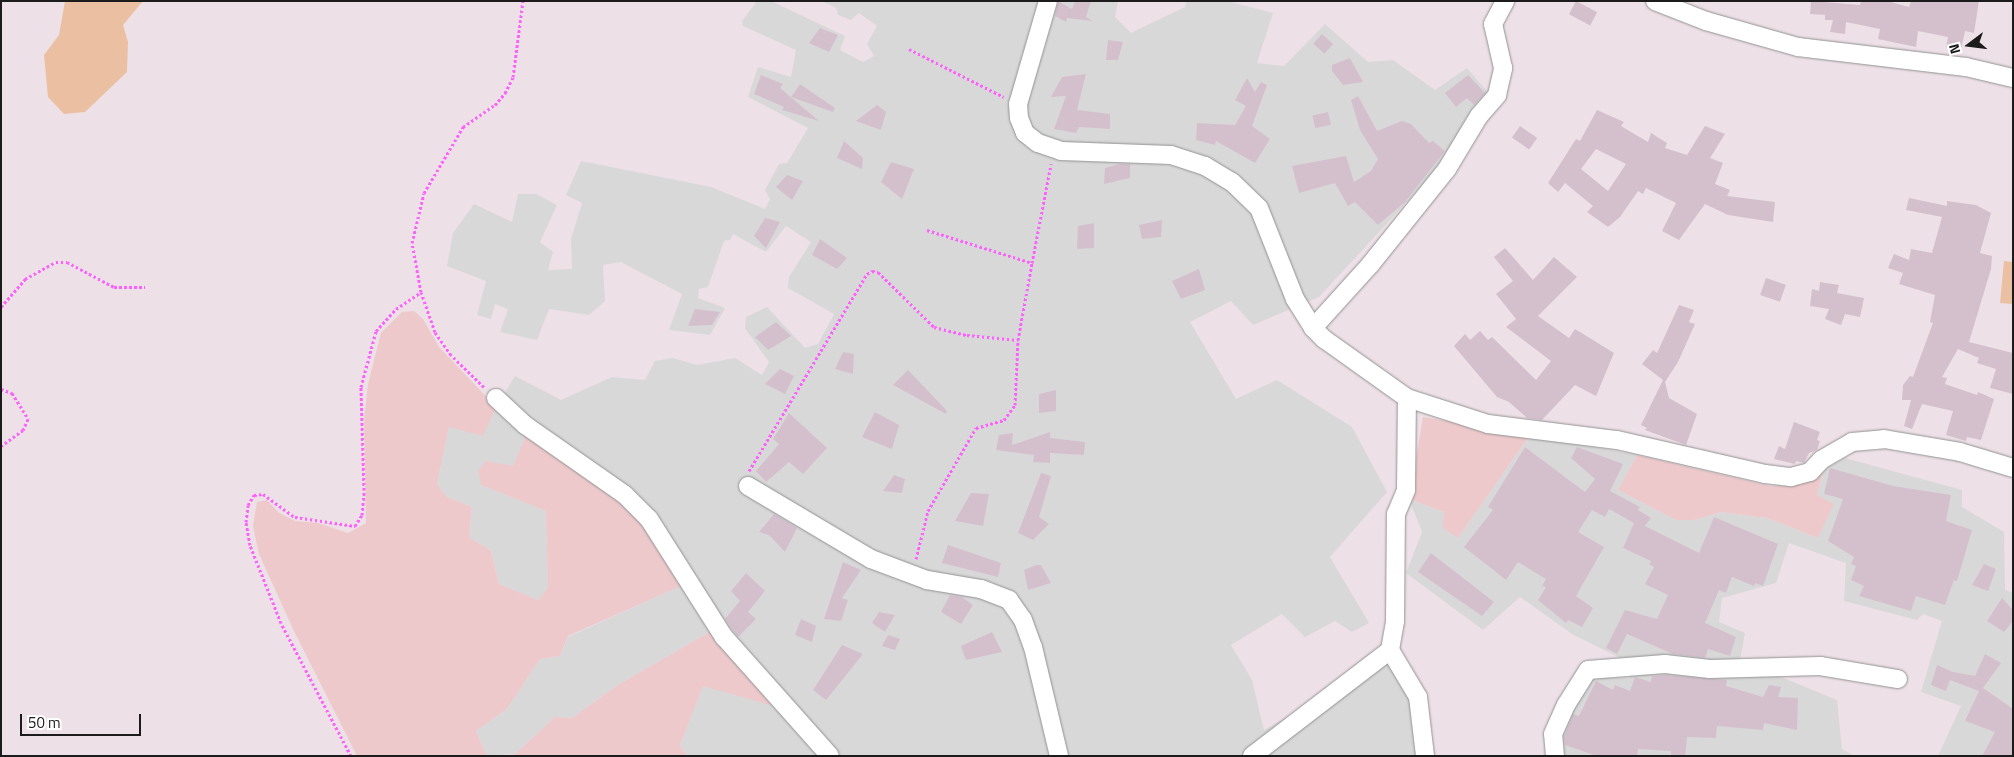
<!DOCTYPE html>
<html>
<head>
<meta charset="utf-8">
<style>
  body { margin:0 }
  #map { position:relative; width:2014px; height:757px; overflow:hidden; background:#ede0e6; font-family:"Titillium Web",sans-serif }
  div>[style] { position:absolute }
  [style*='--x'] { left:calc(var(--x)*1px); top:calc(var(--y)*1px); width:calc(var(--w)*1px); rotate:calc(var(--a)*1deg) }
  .residential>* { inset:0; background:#d9d8d9 }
  .farmland>* { inset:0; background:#edc9cb }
  .grass>* { inset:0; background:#ebbfa2 }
  .building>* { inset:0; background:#d4c0cd; transform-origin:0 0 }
  .path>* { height:3px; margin-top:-1.5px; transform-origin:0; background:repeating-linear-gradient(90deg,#fe5fff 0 2.5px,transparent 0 5px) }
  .roads { filter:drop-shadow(0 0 1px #929292) drop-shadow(0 0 1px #929292) }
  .street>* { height:18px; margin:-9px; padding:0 9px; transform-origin:9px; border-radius:9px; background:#fff }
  span { translate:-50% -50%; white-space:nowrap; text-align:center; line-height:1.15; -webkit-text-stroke:5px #fff; paint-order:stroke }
  .frame { position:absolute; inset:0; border:2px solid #1b1b1b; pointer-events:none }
  .north { position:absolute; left:1944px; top:20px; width:50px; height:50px; -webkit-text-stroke:4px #fff; paint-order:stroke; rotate:255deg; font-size:14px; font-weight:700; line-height:20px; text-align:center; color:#1b1b1b }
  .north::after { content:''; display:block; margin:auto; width:18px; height:22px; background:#1b1b1b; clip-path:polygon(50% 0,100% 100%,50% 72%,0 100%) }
  .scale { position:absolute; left:20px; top:714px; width:121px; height:22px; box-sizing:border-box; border:2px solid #1b1b1b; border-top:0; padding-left:6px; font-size:15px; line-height:18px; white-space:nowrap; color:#1b1b1b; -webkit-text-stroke:4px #fff; paint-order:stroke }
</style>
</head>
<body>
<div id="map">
  <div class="residential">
    <i style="clip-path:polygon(757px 1px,771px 1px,845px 36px,840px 50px,863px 62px,874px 56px,867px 44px,877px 26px,859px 13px,851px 20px,838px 15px,836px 8px,822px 1px,1118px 1px,1115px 17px,1131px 33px,1185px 7px,1186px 1px,1227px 1px,1273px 13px,1257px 63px,1284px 66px,1325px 24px,1368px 62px,1393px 60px,1435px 90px,1467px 68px,1492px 97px,1453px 152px,1319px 297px,1253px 325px,1231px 301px,1190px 322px,1236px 399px,1277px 380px,1352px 427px,1387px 492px,1330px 557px,1369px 623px,1352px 632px,1335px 621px,1305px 637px,1282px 614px,1231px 645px,1252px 680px,1264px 730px,1388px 660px,1412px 702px,1418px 756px,687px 756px,680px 745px,703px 685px,775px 706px,713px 630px,616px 686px,572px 718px,555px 717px,515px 754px,487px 756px,476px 731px,507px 709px,540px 659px,560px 656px,568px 637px,682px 585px,528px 432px,513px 467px,486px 461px,482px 485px,546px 511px,548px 588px,538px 600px,499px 584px,491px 551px,469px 537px,472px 507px,447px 497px,437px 484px,449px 427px,496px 407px,515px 376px,561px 400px,612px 377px,645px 380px,655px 361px,673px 358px,697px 365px,735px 358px,762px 375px,769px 362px,745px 328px,746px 317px,767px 307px,805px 348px,818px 344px,834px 314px,788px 288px,789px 277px,811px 242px,786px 226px,766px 252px,733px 234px,730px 240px,724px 241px,708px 287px,699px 289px,698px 298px,725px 308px,710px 335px,669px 330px,682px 294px,621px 262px,603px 265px,605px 301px,589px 315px,549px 309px,537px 340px,500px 332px,508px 309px,495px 304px,491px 319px,477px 315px,486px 281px,447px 266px,453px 233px,474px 204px,512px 222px,518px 194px,536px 194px,557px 205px,540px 242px,553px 252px,548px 270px,572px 269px,571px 239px,582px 203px,566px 195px,581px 161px,711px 187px,765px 209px,770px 199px,765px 190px,779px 164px,787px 163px,808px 128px,748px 97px,758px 67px,791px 77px,796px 50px,743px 26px,742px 21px)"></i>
    <i style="clip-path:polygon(1530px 435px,1637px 455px,1618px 490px,1676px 520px,1694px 520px,1721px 512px,1767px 518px,1818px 538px,1817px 495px,1824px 469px,1845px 458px,1962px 490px,1962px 507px,2004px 532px,2005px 590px,2013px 593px,2013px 756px,1938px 756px,1961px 706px,1921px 692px,1942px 621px,1923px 614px,1917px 620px,1844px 601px,1846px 563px,1789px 543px,1776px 583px,1722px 598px,1719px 622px,1745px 633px,1740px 660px,1837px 700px,1842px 749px,1854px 756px,1560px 756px,1558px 732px,1592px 678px,1629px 678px,1626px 661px,1572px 634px,1520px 597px,1483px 630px,1406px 573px,1422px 532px,1409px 499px,1444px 512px,1458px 538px)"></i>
  </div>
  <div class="farmland">
    <i style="clip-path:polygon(414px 311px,423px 319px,439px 347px,496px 407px,483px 436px,449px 427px,437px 484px,447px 497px,472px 507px,469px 537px,491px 551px,499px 584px,538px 600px,548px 588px,546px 511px,481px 485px,478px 471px,486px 461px,513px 466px,528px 431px,621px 499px,643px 523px,683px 585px,568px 636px,560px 656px,540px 659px,507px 709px,476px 731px,487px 756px,357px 756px,293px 629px,259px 554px,253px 526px,257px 502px,267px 500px,279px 513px,295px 521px,318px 523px,348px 533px,366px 523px,364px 421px,368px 384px,381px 333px,402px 312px)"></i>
    <i style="clip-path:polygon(1423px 417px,1530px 435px,1458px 538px,1443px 528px,1444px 512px,1409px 499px)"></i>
    <i style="clip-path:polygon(1637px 455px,1770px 486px,1793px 485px,1824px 469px,1817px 495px,1834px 504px,1818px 538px,1767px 518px,1721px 512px,1694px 520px,1676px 520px,1618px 490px)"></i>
    <i style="clip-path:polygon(713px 630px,777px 707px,703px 686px,680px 745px,687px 756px,507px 756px,515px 754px,555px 717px,572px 718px,616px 686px)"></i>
  </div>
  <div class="grass">
    <i style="clip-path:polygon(65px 1px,143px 1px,123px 25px,128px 42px,127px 72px,85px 112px,64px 114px,48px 97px,44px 55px,59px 35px)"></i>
    <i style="clip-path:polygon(2004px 261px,2013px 262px,2013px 304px,2000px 303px)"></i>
  </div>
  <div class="building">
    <i style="clip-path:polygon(1058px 1px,1072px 9px,1075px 1px,1091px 1px,1086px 17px,1093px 21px,1067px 18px,1066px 22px,1055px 16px)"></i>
    <i style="left:1576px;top:1px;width:24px;height:15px;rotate:28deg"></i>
    <i style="clip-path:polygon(1811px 1px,1860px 5px,1861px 1px,1887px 1px,1909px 7px,1911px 1px,1979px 1px,1974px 33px,1965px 31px,1961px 50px,1946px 47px,1948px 37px,1918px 31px,1916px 47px,1878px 39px,1880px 29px,1846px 22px,1845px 34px,1830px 32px,1833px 20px,1825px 20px,1825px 15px,1810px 14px)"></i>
    <i style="clip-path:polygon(820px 28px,838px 35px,829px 52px,809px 43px)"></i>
    <i style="left:1322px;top:34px;width:15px;height:13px;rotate:42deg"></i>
    <i style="clip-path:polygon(1108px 40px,1123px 42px,1118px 60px,1106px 60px)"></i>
    <i style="clip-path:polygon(1350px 58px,1363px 82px,1343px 85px,1332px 71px,1332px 65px)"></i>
    <i style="clip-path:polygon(1086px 74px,1077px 110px,1110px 114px,1110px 129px,1079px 127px,1076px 133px,1054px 129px,1066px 96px,1051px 97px,1062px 77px)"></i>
    <i style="clip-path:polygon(761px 75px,783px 84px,780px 88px,819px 121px,782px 110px,784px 107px,754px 94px)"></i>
    <i style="clip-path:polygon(1468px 75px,1485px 93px,1474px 105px,1467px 98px,1456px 107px,1445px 93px)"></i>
    <i style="clip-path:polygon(1247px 78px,1255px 92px,1261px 82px,1267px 85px,1252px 126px,1270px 139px,1255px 163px,1216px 141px,1215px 145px,1196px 140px,1197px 123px,1235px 125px,1246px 106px,1235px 100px)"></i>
    <i style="clip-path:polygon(800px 84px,835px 108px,833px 112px,791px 97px)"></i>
    <i style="clip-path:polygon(1358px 96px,1377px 131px,1402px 121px,1411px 124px,1429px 143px,1433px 141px,1445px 151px,1405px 202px,1378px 225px,1355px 202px,1348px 206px,1335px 183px,1299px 193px,1292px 166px,1346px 156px,1354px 182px,1371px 171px,1378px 159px,1360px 130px,1351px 100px)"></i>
    <i style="clip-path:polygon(877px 105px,886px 112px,881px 130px,856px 121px)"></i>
    <i style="clip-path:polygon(evenodd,1597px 110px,1624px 122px,1621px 126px,1648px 142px,1651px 133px,1667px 143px,1665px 148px,1687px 155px,1705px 126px,1725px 134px,1710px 158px,1723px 163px,1715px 184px,1730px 190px,1727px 196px,1775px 202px,1773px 222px,1728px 215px,1705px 204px,1679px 240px,1662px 231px,1676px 203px,1646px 188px,1643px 194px,1638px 191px,1620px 217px,1608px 227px,1587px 212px,1593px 206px,1565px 183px,1558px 192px,1548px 183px,1576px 139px,1580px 141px,1597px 110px,1596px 149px,1626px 164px,1608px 191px,1581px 169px,1596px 149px)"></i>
    <i style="left:1328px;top:112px;width:13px;height:16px;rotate:77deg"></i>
    <i style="left:1520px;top:126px;width:21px;height:14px;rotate:35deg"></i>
    <i style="clip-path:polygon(844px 141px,863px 158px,862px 169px,837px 158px)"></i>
    <i style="clip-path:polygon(891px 162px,914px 169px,902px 199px,881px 182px)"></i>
    <i style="clip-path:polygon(1119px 164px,1130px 164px,1130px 178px,1104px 184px,1105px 168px)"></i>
    <i style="clip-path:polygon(787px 175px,803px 181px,792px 200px,776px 187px)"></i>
    <i style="clip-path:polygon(1909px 198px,1947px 206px,1947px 201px,1976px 205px,1991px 213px,1980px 253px,1992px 256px,1991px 269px,1969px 342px,2013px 353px,2013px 394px,1990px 388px,1996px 369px,1977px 363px,1979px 358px,1958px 349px,1942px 377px,1947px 378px,1945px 384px,1977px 395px,1978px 392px,1994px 399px,1981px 440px,1967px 437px,1966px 441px,1946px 435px,1953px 411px,1922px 404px,1912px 429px,1904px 426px,1911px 400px,1902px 400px,1903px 385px,1910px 376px,1913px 377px,1933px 323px,1930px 322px,1935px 295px,1899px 284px,1903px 273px,1888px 268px,1894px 254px,1909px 260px,1911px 249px,1932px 253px,1942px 217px,1906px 210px)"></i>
    <i style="clip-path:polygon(765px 218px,780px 222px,766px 248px,754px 236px)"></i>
    <i style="clip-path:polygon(1162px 220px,1161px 237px,1142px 239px,1139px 225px)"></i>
    <i style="clip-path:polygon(1094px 223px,1094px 248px,1077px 249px,1078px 226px)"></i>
    <i style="clip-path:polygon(820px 239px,847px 258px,837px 269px,812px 255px)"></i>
    <i style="clip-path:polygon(1505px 248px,1533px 280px,1554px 257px,1577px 277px,1538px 316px,1569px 338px,1575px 329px,1614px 353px,1596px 396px,1575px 385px,1542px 420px,1527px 418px,1509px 402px,1497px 397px,1454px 346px,1465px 334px,1470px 340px,1480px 331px,1488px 340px,1492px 337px,1536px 380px,1551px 361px,1506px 327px,1516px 319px,1496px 294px,1513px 281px,1494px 257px)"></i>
    <i style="clip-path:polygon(1199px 269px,1205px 290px,1181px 299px,1172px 281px)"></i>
    <i style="left:1766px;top:278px;width:21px;height:18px;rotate:19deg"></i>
    <i style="clip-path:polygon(1820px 282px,1839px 285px,1837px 293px,1864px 298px,1860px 317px,1845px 314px,1841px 325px,1825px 319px,1829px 309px,1810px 306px,1812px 289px,1819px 291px)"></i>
    <i style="clip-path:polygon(1679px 305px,1694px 310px,1689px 322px,1695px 324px,1678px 362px,1665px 382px,1669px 398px,1697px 414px,1686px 445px,1645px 430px,1647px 428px,1641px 425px,1663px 380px,1642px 364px,1653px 350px,1657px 353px)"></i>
    <i style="clip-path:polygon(695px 309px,720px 312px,712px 325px,688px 326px)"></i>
    <i style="clip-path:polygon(776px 322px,791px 336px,768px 350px,755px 337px)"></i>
    <i style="clip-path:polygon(843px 352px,854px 354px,853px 374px,835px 369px)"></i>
    <i style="clip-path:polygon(780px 369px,794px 376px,785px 394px,765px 384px)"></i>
    <i style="clip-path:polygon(908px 370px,947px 411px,946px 414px,893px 385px)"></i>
    <i style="clip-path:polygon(1056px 390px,1056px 411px,1039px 413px,1039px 394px)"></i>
    <i style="clip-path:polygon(875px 412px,899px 425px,892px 449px,862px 437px)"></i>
    <i style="clip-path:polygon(789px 413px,827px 448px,803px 474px,789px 462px,766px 482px,756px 471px,779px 444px,773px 439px)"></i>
    <i style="clip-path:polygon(1794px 422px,1820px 432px,1817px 440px,1820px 441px,1817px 450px,1809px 453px,1804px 463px,1796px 461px,1795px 464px,1774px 459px,1779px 446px,1785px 449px)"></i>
    <i style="clip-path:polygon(1050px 432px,1050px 438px,1085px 442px,1084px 455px,1050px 453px,1050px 463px,1033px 462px,1034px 455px,996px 450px,999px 435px,1013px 433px,1012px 445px)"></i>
    <i style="clip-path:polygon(1525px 447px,1585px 492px,1595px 479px,1571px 458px,1577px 447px,1623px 464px,1610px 491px,1640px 507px,1638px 510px,1651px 518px,1645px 526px,1699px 553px,1714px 517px,1778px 544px,1763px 586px,1755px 583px,1754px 586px,1732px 577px,1726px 593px,1719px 590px,1705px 623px,1736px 637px,1730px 656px,1708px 649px,1705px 658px,1673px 654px,1627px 634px,1617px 654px,1606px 648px,1625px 610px,1657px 619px,1668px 595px,1645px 584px,1654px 567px,1649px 564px,1651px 561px,1623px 548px,1634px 523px,1609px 509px,1605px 517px,1592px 510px,1578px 532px,1604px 547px,1576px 596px,1593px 608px,1582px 627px,1568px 620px,1566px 623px,1538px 600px,1546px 587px,1542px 586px,1546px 579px,1518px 562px,1506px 580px,1464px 547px,1493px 510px,1488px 507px)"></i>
    <i style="clip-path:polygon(1830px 468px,1893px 486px,1951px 495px,1946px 521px,1972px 530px,1957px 581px,1954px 580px,1945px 605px,1916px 596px,1911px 611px,1859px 596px,1864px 586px,1851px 580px,1856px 566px,1851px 564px,1854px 557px,1828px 541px,1843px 499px,1824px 494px)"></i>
    <i style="clip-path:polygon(1041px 473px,1051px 476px,1039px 517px,1049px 524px,1033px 540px,1018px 533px)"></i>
    <i style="clip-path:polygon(894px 475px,905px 479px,902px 493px,883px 491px)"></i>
    <i style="clip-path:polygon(971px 493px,989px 494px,983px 526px,955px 521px)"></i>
    <i style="clip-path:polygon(774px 514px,797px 528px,785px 552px,769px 535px,759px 532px)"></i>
    <i style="clip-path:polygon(948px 545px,1001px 563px,998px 577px,942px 563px)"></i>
    <i style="clip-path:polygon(1431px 553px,1494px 602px,1482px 616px,1418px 572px)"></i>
    <i style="clip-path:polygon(843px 562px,861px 570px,842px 598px,848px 600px,841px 621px,824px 619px)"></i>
    <i style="clip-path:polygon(1984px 564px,1996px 569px,1988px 591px,1972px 585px)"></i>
    <i style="clip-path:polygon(1036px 565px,1041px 565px,1051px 583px,1028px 590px,1024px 570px)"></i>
    <i style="clip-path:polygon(746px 573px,765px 591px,748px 612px,756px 619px,738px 637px,725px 619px,740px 601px,731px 591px)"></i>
    <i style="clip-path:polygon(950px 595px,962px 597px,973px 605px,961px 624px,941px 612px)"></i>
    <i style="clip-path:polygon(2002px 598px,2013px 610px,2013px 621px,2004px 632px,1987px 621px)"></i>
    <i style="clip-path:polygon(879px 612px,895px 615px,885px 632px,872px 623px)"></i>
    <i style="clip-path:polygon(801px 619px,816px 626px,812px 642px,795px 635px)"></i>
    <i style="clip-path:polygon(992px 632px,1002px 652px,966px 660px,961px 646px)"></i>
    <i style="clip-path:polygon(888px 635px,900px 639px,895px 650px,882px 646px)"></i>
    <i style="clip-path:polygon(842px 645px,863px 654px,826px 700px,813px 690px)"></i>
    <i style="clip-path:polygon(1985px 654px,2001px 663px,1983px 688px,2013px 709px,2013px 756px,1982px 756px,1995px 732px,1965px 721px,1979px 691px,1950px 680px,1946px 691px,1931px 685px,1937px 665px,1953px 672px,1975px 676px)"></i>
    <i style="clip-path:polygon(1665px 675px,1727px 680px,1726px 686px,1763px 697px,1769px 685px,1781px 687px,1778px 697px,1798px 698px,1797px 730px,1764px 723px,1763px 730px,1717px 726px,1716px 738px,1687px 737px,1685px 756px,1671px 756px,1671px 751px,1638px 749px,1637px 756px,1597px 756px,1565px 745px,1564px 737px,1573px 714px,1579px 716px,1596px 681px,1613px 690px,1615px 685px,1630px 691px,1635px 677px,1651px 682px,1652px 676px)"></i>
  </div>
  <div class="path">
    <i style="--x:909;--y:49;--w:106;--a:26.8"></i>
    <i style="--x:927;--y:230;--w:110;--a:17.4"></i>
    <i style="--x:1032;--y:263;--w:101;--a:-79.1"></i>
    <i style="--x:1;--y:307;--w:37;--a:-49"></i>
    <i style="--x:25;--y:279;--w:35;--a:-29"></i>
    <i style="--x:56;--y:262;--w:11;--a:0"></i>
    <i style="--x:67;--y:262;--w:53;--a:28"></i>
    <i style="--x:114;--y:287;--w:31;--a:0"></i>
    <i style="--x:484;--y:387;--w:46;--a:-135.9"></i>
    <i style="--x:451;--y:355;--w:28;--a:-125"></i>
    <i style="--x:435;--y:332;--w:42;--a:-109.3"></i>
    <i style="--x:421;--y:292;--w:50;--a:-100.4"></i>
    <i style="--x:412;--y:243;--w:51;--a:-76.5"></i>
    <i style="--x:424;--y:193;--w:77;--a:-59.4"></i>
    <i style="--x:463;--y:127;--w:39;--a:-35"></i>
    <i style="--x:495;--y:105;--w:16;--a:-50"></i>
    <i style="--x:505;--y:93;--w:18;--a:-63"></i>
    <i style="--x:513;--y:77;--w:77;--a:-82.5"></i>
    <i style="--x:1;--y:389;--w:12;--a:20"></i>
    <i style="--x:12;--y:393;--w:31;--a:58"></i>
    <i style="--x:28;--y:419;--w:12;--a:114"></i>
    <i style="--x:23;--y:430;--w:27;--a:144"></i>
    <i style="--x:749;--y:471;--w:230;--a:-59.1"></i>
    <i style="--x:867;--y:274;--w:6;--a:-31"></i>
    <i style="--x:872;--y:271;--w:6;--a:9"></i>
    <i style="--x:878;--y:272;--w:78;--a:44.5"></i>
    <i style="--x:934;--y:327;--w:34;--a:14"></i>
    <i style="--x:967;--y:335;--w:51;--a:5.6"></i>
    <i style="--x:916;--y:559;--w:49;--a:-76"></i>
    <i style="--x:928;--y:511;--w:96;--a:-60"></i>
    <i style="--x:976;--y:428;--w:29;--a:-16"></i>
    <i style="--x:1004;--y:420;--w:19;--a:-54"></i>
    <i style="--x:1015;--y:405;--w:65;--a:-87.4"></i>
    <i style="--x:1018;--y:340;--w:78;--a:-79.7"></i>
    <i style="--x:351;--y:756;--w:150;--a:-117.8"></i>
    <i style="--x:281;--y:623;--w:84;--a:-111.7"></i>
    <i style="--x:250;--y:545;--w:23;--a:-100"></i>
    <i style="--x:246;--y:522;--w:17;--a:-83"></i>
    <i style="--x:248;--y:505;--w:12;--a:-59"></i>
    <i style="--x:254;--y:495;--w:9;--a:-6"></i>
    <i style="--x:263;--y:494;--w:39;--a:36"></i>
    <i style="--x:295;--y:517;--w:61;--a:8.5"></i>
    <i style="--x:355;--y:526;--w:13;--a:-58"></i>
    <i style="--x:362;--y:515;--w:25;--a:-85"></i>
    <i style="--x:364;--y:490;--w:103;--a:-91.7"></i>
    <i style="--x:361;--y:387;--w:58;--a:-75"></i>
    <i style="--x:376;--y:331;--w:30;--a:-48"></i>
    <i style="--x:396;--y:309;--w:30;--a:-34"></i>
  </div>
  <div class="roads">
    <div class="street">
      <i style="--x:1048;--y:1;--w:107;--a:106.2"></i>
      <i style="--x:1018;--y:104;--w:14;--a:86"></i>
      <i style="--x:1019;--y:118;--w:16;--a:68"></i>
      <i style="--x:1025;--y:133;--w:16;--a:38"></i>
      <i style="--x:1038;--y:143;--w:24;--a:19"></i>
      <i style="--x:1061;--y:151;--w:110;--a:2.1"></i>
      <i style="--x:1171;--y:155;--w:36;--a:18"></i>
      <i style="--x:1205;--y:166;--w:31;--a:31"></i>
      <i style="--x:1232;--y:182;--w:37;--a:44"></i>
      <i style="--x:1259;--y:208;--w:98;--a:68.4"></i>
      <i style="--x:1295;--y:299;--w:34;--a:58"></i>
      <i style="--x:1313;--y:328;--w:16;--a:45"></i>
      <i style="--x:1324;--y:339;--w:102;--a:35.4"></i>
      <i style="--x:1407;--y:398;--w:85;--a:17.8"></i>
      <i style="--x:1488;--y:424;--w:130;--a:7.1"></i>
      <i style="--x:1617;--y:440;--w:152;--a:12.9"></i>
      <i style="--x:1765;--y:474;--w:26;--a:7"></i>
      <i style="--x:1791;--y:477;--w:20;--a:-15"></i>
      <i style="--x:1810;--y:472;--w:16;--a:-47"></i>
      <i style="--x:1821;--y:460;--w:36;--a:-30"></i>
      <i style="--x:1852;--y:442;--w:32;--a:-5"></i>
      <i style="--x:1884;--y:439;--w:77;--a:9.7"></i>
      <i style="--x:1960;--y:452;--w:55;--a:16.8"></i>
      <i style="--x:1655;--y:1;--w:55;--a:21.4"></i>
      <i style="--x:1706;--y:21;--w:96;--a:15.8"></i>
      <i style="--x:1798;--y:47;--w:169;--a:6.8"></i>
      <i style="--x:1966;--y:67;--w:48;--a:13.2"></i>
      <i style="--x:1313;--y:328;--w:85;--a:-47.9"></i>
      <i style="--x:1370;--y:265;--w:123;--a:-51.3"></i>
      <i style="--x:1447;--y:169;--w:62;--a:-58.9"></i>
      <i style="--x:1479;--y:116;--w:28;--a:-49"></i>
      <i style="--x:1497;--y:95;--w:28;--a:-77"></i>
      <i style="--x:1503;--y:68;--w:45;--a:-102.8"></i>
      <i style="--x:1493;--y:24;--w:26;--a:-62"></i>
      <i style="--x:496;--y:398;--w:40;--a:43"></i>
      <i style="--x:525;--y:425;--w:122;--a:35"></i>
      <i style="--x:625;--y:495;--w:34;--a:45"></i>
      <i style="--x:649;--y:519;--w:140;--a:57.6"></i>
      <i style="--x:724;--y:637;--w:159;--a:48.3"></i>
      <i style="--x:748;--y:486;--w:143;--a:30.7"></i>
      <i style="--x:871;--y:559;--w:60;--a:20.6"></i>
      <i style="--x:927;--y:580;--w:55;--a:9.5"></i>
      <i style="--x:981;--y:589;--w:30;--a:21"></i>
      <i style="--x:1009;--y:600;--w:24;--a:55"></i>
      <i style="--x:1023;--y:620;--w:29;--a:70"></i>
      <i style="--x:1033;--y:647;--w:112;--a:76.6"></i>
      <i style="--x:1390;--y:650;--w:55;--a:59.2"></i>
      <i style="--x:1418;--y:697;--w:59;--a:83.2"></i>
      <i style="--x:1252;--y:756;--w:174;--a:-37.5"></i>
      <i style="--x:1390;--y:650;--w:29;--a:-80"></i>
      <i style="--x:1395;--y:621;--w:107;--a:-89.5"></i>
      <i style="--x:1396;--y:514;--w:26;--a:-67"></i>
      <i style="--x:1406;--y:490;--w:92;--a:-89.4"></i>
      <i style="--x:1555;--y:756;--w:22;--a:-95"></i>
      <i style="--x:1553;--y:734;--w:32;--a:-66"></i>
      <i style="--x:1566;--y:705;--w:41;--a:-57.8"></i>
      <i style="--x:1588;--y:670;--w:77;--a:-4.5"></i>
      <i style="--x:1665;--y:664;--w:45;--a:6.3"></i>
      <i style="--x:1710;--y:669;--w:110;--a:-1.6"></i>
      <i style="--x:1820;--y:666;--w:79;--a:9.5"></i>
    </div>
  </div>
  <div class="frame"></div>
  <div class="north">N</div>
  <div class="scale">50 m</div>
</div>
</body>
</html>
